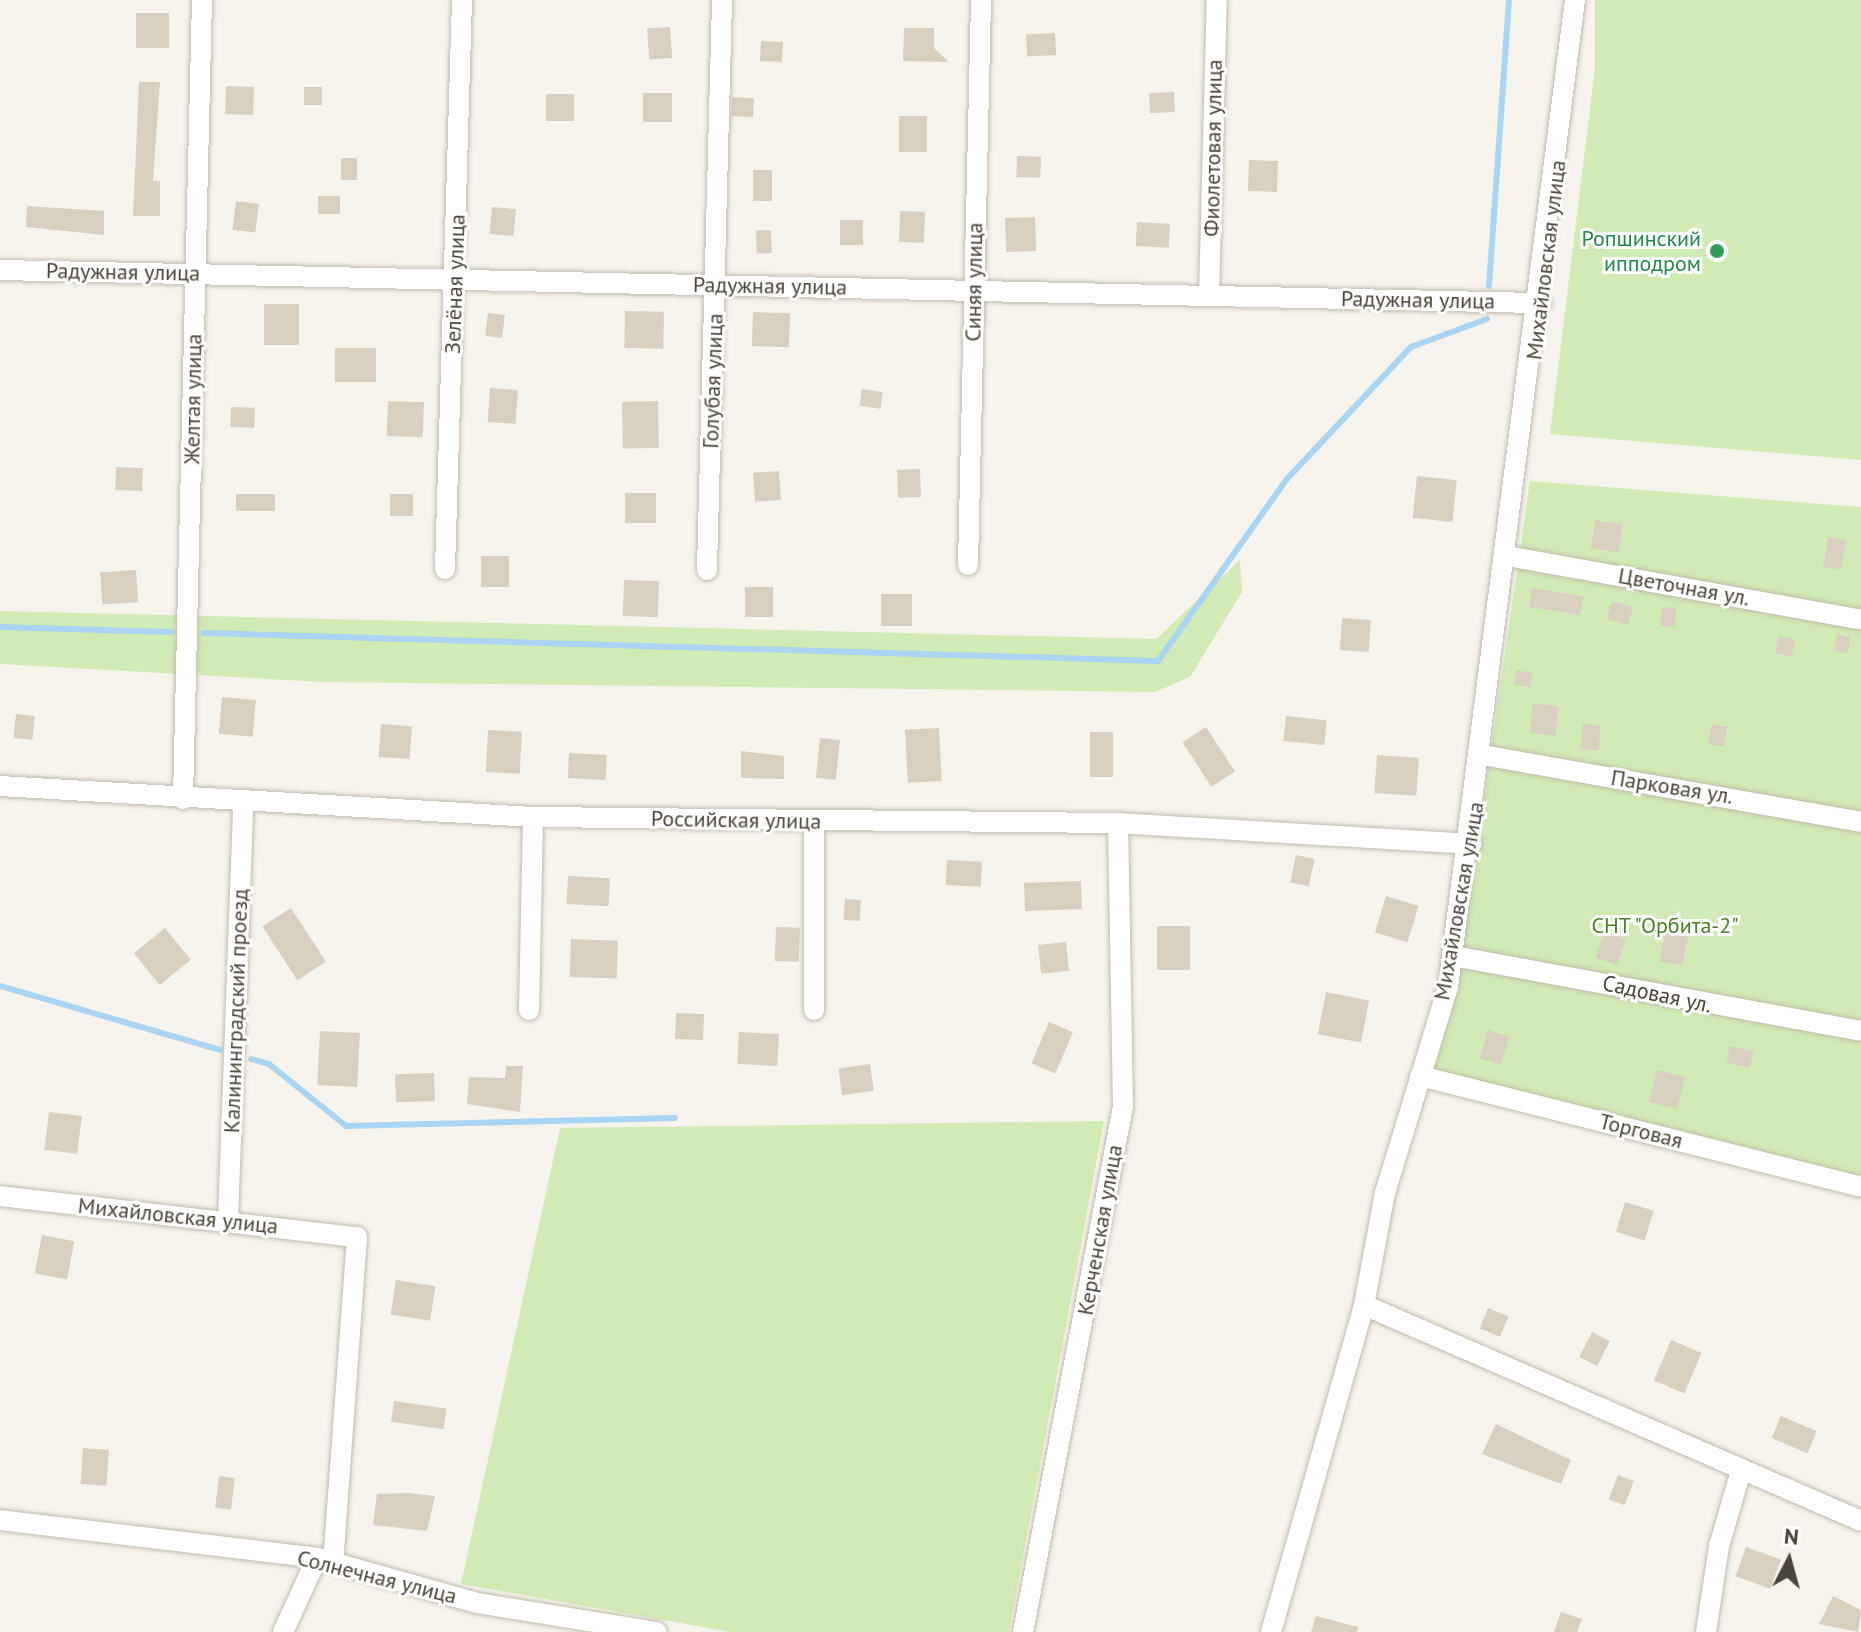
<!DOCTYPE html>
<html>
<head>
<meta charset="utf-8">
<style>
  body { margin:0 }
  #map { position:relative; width:1861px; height:1632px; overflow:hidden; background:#f6f3ec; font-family:"PT Sans",sans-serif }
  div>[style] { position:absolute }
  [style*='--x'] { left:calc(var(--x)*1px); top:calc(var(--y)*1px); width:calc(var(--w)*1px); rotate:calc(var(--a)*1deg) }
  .green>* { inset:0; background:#d2eab5 }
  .stream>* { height:6px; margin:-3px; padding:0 3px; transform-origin:3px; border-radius:3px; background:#a9d4f2 }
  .building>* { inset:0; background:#d8cfc1; transform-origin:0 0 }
  .roads { filter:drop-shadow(0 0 2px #c2bbae) drop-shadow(0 0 2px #c2bbae) }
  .minor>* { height:20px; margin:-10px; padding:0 10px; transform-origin:10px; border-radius:10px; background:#fff }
  .dots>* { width:22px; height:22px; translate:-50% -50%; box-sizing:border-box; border:4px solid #fff; border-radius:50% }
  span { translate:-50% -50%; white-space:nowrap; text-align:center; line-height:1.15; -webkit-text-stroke:6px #fff; paint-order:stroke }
  .street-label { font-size:22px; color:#4b4439 }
  .leisure-label { font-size:22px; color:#27864d }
  .right { translate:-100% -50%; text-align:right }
  .park-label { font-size:22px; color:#4a7f2a }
  .north { position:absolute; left:1749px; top:1520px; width:80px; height:80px; -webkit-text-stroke:6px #fff; paint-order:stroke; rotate:6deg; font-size:22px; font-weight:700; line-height:32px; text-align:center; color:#4b4439 }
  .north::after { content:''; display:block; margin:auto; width:28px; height:36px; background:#4b4439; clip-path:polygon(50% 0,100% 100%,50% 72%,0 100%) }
</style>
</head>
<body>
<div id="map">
  <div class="green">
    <i style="clip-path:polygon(1595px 0,1861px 0,1861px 460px,1550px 434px,1595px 68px)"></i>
    <i style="clip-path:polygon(1530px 481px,1861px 507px,1861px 1180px,1430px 1071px,1457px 984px)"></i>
    <i style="clip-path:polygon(1240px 560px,1242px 592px,1190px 677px,1155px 692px,322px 682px,0 664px,0 611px,1156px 639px)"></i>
    <i style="clip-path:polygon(1104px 1121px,1009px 1632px,731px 1632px,461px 1584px,560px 1128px)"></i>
  </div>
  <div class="stream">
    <i style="--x:1489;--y:286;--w:287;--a:-86"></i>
    <i style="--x:0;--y:627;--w:172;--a:1.7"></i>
    <i style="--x:204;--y:633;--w:954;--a:1.68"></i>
    <i style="--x:1158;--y:661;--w:222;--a:-54.7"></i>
    <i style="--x:1286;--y:480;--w:183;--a:-46.8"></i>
    <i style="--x:1411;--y:347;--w:81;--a:-20.2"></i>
    <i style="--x:0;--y:986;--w:229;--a:16.2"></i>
    <i style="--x:251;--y:1059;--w:19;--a:16"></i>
    <i style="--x:269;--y:1064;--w:99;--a:38.8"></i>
    <i style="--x:346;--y:1126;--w:329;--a:-1.4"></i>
  </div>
  <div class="building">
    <i style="left:136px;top:13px;width:33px;height:35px"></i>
    <i style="left:670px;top:27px;width:31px;height:23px;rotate:86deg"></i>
    <i style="clip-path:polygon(904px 28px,934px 28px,934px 48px,949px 62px,903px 61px)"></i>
    <i style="left:1055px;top:33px;width:22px;height:29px;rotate:87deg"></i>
    <i style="left:761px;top:41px;width:22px;height:20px;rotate:3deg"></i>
    <i style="clip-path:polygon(139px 82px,160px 82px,153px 181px,160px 181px,160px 216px,133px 216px)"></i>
    <i style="left:226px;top:86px;width:28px;height:28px;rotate:2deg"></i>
    <i style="left:304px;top:87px;width:18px;height:18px"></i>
    <i style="left:1174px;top:92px;width:20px;height:25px;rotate:87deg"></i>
    <i style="left:643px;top:93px;width:29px;height:29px"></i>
    <i style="left:546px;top:94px;width:28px;height:27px"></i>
    <i style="left:732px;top:97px;width:22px;height:19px;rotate:3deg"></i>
    <i style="left:899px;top:116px;width:28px;height:36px"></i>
    <i style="left:1017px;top:156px;width:24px;height:21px;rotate:2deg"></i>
    <i style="left:341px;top:158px;width:16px;height:22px"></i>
    <i style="left:1249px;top:160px;width:29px;height:31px;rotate:2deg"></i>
    <i style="left:753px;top:170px;width:19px;height:31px"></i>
    <i style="left:318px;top:196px;width:22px;height:18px"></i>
    <i style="left:236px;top:201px;width:23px;height:29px;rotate:7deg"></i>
    <i style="clip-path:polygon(27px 206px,104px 211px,104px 235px,26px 227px)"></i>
    <i style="left:492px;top:207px;width:24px;height:27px;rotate:5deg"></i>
    <i style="left:900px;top:211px;width:25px;height:31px;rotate:2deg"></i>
    <i style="left:1035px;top:217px;width:34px;height:30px;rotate:88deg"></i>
    <i style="left:840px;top:220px;width:23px;height:25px"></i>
    <i style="left:1137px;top:222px;width:33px;height:24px;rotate:3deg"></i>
    <i style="left:771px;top:230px;width:23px;height:15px;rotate:88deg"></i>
    <i style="left:299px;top:304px;width:41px;height:35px;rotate:90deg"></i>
    <i style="left:625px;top:311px;width:39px;height:37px;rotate:1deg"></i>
    <i style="left:753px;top:312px;width:37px;height:34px;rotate:2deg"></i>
    <i style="left:488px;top:313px;width:17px;height:23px;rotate:7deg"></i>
    <i style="left:335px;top:348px;width:41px;height:34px"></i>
    <i style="left:490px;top:388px;width:28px;height:34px;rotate:4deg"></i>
    <i style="left:862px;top:389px;width:21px;height:17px;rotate:8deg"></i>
    <i style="left:388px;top:401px;width:36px;height:35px;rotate:2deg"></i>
    <i style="left:658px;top:401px;width:47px;height:36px;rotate:89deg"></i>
    <i style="left:231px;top:407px;width:24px;height:20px;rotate:2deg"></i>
    <i style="left:116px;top:467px;width:27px;height:23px;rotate:2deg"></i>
    <i style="left:920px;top:469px;width:28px;height:23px;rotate:88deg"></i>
    <i style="left:779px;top:471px;width:29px;height:26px;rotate:86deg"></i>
    <i style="left:1417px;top:476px;width:40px;height:42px;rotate:6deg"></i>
    <i style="left:625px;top:493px;width:31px;height:30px"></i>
    <i style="left:236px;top:494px;width:39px;height:17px"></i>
    <i style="left:390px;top:494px;width:23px;height:22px"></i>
    <i style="left:1595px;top:520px;width:28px;height:29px;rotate:8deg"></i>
    <i style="left:1828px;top:537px;width:18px;height:30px;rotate:9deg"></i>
    <i style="left:481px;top:556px;width:28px;height:31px"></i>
    <i style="left:136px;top:570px;width:32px;height:36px;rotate:86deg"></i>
    <i style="left:624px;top:580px;width:35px;height:36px;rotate:2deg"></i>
    <i style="left:773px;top:587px;width:30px;height:28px;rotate:90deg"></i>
    <i style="left:1532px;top:588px;width:52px;height:19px;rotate:9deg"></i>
    <i style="left:881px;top:594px;width:31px;height:32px"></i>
    <i style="left:1612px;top:601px;width:22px;height:19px;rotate:16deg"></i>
    <i style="left:1662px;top:607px;width:14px;height:19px;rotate:4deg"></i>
    <i style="left:1342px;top:618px;width:29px;height:32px;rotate:4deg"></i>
    <i style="left:1837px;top:634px;width:14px;height:17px;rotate:12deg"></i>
    <i style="left:1779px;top:636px;width:17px;height:18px;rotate:13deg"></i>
    <i style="left:1516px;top:670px;width:17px;height:15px;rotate:10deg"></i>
    <i style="left:222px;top:697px;width:34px;height:37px;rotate:5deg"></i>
    <i style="left:1533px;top:703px;width:26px;height:30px;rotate:7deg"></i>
    <i style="left:16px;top:714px;width:19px;height:24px;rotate:6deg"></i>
    <i style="left:1286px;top:716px;width:41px;height:25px;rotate:6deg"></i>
    <i style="left:381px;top:724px;width:31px;height:33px;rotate:4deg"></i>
    <i style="left:1583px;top:724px;width:18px;height:25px;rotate:6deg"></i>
    <i style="left:1712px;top:724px;width:16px;height:20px;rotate:11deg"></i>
    <i style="left:1206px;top:727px;width:53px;height:28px;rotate:57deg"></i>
    <i style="left:939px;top:728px;width:53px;height:34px;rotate:87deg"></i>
    <i style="left:488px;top:730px;width:34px;height:42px;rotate:3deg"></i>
    <i style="left:1090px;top:732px;width:23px;height:45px"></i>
    <i style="left:820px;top:738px;width:20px;height:40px;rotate:6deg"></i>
    <i style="clip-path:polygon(741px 751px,784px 756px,784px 779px,741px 778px)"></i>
    <i style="left:569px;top:753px;width:38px;height:25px;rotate:3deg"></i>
    <i style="left:1377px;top:755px;width:42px;height:38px;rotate:4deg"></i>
    <i style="left:1296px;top:855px;width:19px;height:28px;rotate:12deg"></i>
    <i style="left:947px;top:860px;width:35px;height:25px;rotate:3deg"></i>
    <i style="left:568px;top:876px;width:42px;height:28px;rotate:3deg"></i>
    <i style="left:1081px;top:881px;width:28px;height:57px;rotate:88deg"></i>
    <i style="left:1386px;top:896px;width:34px;height:38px;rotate:17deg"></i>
    <i style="left:845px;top:899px;width:16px;height:21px;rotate:4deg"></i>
    <i style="left:291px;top:908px;width:64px;height:34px;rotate:57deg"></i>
    <i style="left:1157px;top:926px;width:33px;height:44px"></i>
    <i style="left:776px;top:927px;width:24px;height:34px;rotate:2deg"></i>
    <i style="left:1666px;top:927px;width:23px;height:35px;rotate:10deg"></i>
    <i style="left:165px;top:928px;width:41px;height:40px;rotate:51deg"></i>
    <i style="left:1604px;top:932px;width:23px;height:27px;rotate:18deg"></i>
    <i style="left:571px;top:939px;width:47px;height:38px;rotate:2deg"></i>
    <i style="left:1066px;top:942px;width:29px;height:28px;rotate:84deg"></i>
    <i style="left:1326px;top:992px;width:44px;height:43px;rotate:11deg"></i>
    <i style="left:676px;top:1013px;width:28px;height:26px;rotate:2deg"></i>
    <i style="left:1049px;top:1022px;width:26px;height:45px;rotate:23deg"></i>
    <i style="left:1488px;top:1030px;width:22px;height:30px;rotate:16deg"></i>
    <i style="left:320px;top:1031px;width:40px;height:54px;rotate:3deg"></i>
    <i style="left:739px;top:1032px;width:40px;height:32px;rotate:3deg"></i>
    <i style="left:1730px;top:1046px;width:24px;height:17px;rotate:12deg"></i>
    <i style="left:870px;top:1064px;width:27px;height:32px;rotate:82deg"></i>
    <i style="clip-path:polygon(506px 1066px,523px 1066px,520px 1112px,467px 1104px,469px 1077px,505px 1078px)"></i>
    <i style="left:1657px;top:1070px;width:29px;height:33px;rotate:14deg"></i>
    <i style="left:434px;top:1073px;width:28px;height:39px;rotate:88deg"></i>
    <i style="left:49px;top:1112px;width:33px;height:38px;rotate:7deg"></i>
    <i style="left:1625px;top:1202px;width:30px;height:31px;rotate:17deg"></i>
    <i style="left:42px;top:1235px;width:33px;height:39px;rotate:11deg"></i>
    <i style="left:396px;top:1280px;width:40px;height:35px;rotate:9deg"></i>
    <i style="left:1488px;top:1308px;width:22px;height:22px;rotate:22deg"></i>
    <i style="left:1592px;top:1332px;width:20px;height:28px;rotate:27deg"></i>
    <i style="left:1671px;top:1340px;width:33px;height:44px;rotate:23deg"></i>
    <i style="left:394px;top:1401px;width:53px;height:21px;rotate:8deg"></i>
    <i style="left:1781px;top:1416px;width:39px;height:24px;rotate:23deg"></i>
    <i style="clip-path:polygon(1496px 1424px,1571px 1460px,1561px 1484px,1482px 1454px)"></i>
    <i style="left:83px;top:1448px;width:26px;height:36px;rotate:4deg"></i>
    <i style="left:1618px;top:1475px;width:17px;height:26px;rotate:21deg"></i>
    <i style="left:219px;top:1476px;width:16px;height:32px;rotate:7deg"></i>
    <i style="clip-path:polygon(408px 1493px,435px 1496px,427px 1531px,373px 1525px,377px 1494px)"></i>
    <i style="left:1746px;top:1547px;width:37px;height:31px;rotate:20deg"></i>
    <i style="clip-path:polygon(1833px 1596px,1861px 1610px,1858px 1632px,1819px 1624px)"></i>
    <i style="clip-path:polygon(1561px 1612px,1582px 1619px,1577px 1632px,1554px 1632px)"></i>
    <i style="clip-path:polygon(1316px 1616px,1358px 1627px,1357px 1632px,1311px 1632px)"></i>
  </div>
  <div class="roads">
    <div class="minor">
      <i style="--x:0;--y:270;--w:1541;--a:1.23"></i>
      <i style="--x:1209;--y:296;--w:296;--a:-88.5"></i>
      <i style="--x:1507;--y:556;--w:360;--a:10.2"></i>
      <i style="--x:968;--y:565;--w:565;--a:-88.68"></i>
      <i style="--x:445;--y:569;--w:569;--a:-88.29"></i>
      <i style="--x:707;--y:570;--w:570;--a:-88.49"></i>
      <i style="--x:1482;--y:755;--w:385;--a:10"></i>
      <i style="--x:0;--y:786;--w:534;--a:3.33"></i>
      <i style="--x:533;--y:817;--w:585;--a:0.59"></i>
      <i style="--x:1118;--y:823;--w:354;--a:3.4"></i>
      <i style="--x:183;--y:799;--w:799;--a:-88.64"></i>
      <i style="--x:814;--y:821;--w:189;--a:90"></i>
      <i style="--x:1453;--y:956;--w:415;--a:10.4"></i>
      <i style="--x:529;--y:1010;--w:193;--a:-88.8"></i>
      <i style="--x:1420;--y:1076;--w:455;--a:14.1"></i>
      <i style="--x:0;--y:1196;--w:359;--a:6.6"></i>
      <i style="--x:357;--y:1237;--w:326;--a:94.2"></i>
      <i style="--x:228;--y:1220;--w:418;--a:-87.9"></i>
      <i style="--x:1364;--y:1305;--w:542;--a:23.49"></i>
      <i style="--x:0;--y:1520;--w:319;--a:6.8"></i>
      <i style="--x:317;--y:1558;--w:166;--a:15.7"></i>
      <i style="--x:477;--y:1603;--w:182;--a:9.2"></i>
      <i style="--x:283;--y:1632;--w:81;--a:-65.3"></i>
      <i style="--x:1023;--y:1632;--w:534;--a:-79.22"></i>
      <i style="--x:1123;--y:1107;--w:284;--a:-91"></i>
      <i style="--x:1271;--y:1632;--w:340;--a:-74.1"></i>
      <i style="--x:1364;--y:1305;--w:114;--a:-79.4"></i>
      <i style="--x:1385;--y:1193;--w:215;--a:-73"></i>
      <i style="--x:1448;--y:987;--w:995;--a:-82.67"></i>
      <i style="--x:1706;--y:1632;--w:87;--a:-81.4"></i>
      <i style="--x:1719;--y:1546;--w:78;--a:-73.7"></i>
    </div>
  </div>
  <div class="dots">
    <i style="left:1717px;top:251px;background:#2e9e5b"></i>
  </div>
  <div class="street-label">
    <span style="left:1213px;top:148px;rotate:-89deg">Фиолетовая улица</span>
    <span style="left:1546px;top:260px;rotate:-83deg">Михайловская улица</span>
    <span style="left:123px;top:272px;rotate:1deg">Радужная улица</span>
    <span style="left:974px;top:282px;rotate:-89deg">Синяя улица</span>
    <span style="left:455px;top:284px;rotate:-88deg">Зелёная улица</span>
    <span style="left:770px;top:286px;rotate:1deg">Радужная улица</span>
    <span style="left:1418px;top:300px;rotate:1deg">Радужная улица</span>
    <span style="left:713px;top:381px;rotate:-88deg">Голубая улица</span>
    <span style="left:193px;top:399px;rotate:-89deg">Желтая улица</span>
    <span style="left:1684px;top:587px;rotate:10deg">Цветочная ул.</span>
    <span style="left:1672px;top:787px;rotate:9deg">Парковая ул.</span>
    <span style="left:736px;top:820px;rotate:1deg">Российская улица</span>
    <span style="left:1459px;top:901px;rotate:-80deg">Михайловская улица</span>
    <span style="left:1657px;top:994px;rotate:12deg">Садовая ул.</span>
    <span style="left:236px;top:1011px;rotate:-88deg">Калининградский проезд</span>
    <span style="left:1641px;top:1131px;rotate:14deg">Торговая</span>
    <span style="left:178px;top:1216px;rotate:6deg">Михайловская улица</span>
    <span style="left:1100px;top:1230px;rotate:-80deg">Керченская улица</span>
    <span style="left:377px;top:1577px;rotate:14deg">Солнечная улица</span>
  </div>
  <div class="leisure-label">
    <span class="right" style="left:1701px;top:251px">Ропшинский<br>ипподром</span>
  </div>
  <div class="park-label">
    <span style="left:1665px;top:926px">СНТ "Орбита-2"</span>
  </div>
  <div class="north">N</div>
</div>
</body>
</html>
